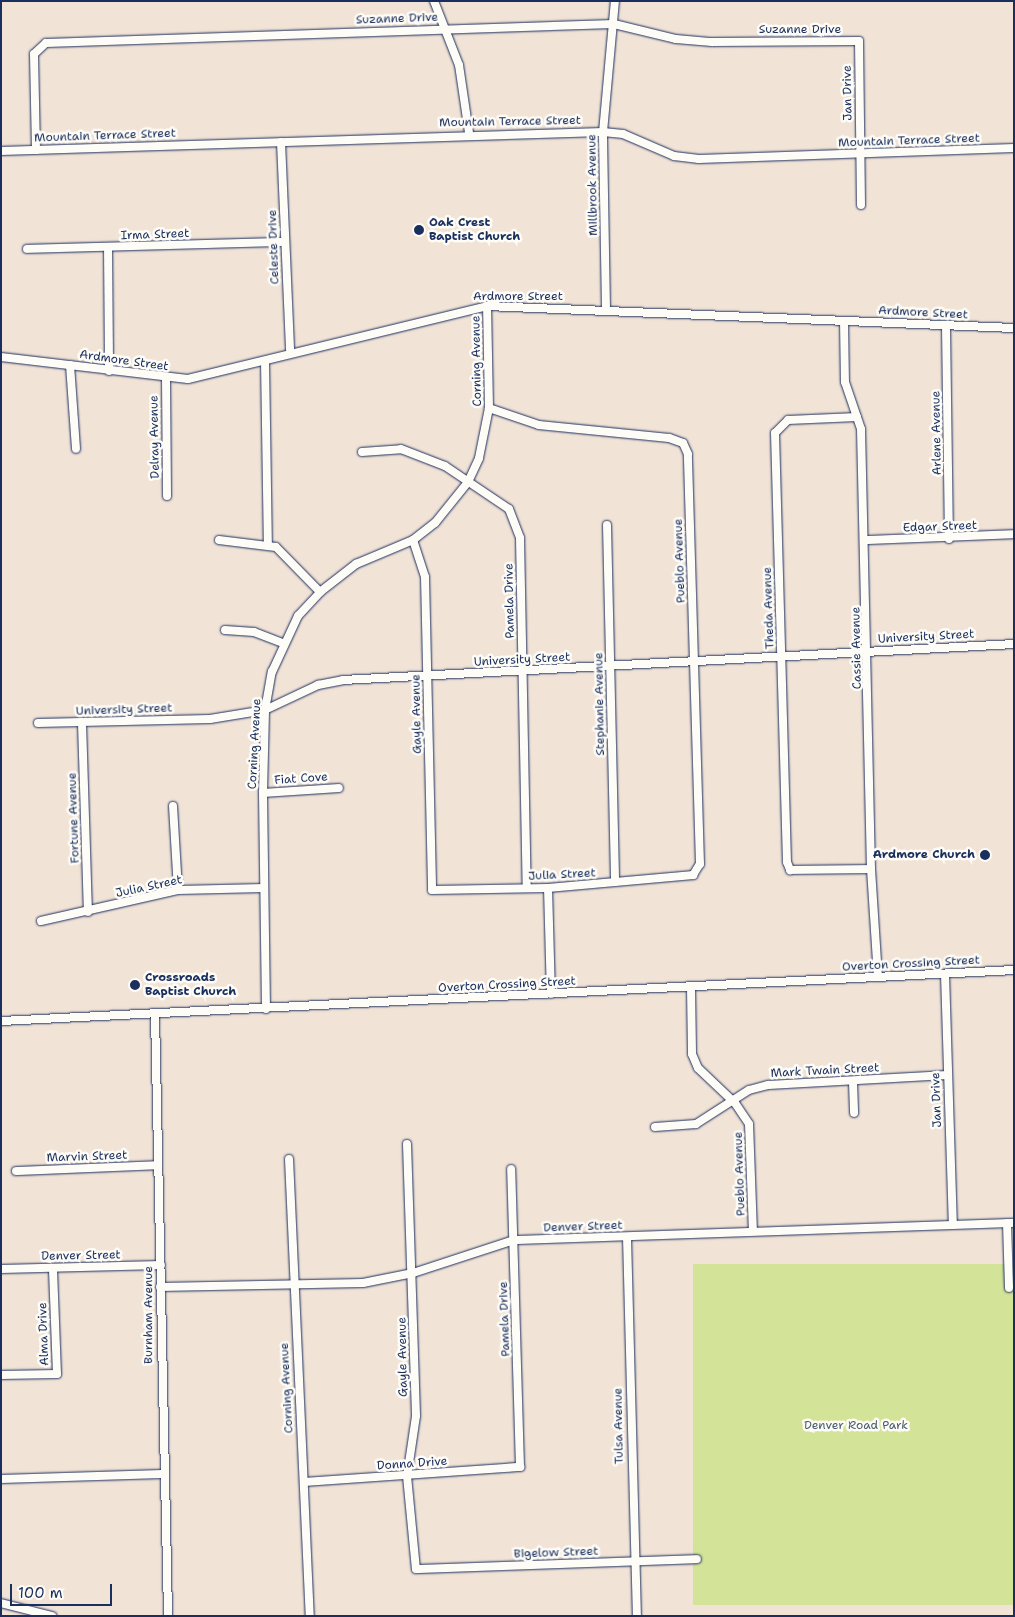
<!DOCTYPE html>
<html>
<head>
<meta charset="utf-8">
<style>
  body { margin:0 }
  #map { position:relative; width:1015px; height:1617px; overflow:hidden; background:#f2e3d7; font-family:"Shantell Sans",sans-serif }
  div>[style] { position:absolute }
  [style*='--x'] { left:calc(var(--x)*1px); top:calc(var(--y)*1px); width:calc(var(--w)*1px); rotate:calc(var(--a)*1deg) }
  .green>* { inset:0; background:#d3e397; transform-origin:0 0 }
  .roads { filter:drop-shadow(0 0 1px #1b2f5e) drop-shadow(0 0 1px #1b2f5e) }
  .minor>* { height:8px; margin:-4px; padding:0 4px; transform-origin:4px; border-radius:4px; background:#fdfcf7 }
  .dots>* { width:14px; height:14px; translate:-50% -50%; box-sizing:border-box; border:2px solid #fdfcf7; border-radius:50% }
  span { translate:-50% -50%; white-space:nowrap; text-align:center; line-height:1.15; -webkit-text-stroke:5px #fdfcf7; paint-order:stroke }
  .street-label { font-size:12px; color:#1b2f5e }
  .poi-label { font-size:12px; color:#1b2f5e; font-weight:700 }
  .left { translate:0 -50%; text-align:left }
  .right { translate:-100% -50%; text-align:right }
  .park-label { font-size:12px; color:#495c6c }
  .frame { position:absolute; inset:0; border:2px solid #1b2f5e; pointer-events:none }
  .scale { position:absolute; left:10px; top:1584px; width:102px; height:22px; box-sizing:border-box; border:2px solid #1b2f5e; border-top:0; padding-left:6px; font-size:15px; line-height:18px; white-space:nowrap; color:#1b2f5e; -webkit-text-stroke:4px #fdfcf7; paint-order:stroke }
</style>
</head>
<body>
<div id="map">
  <div class="green">
    <i style="left:1014px;top:1264px;width:341px;height:321px;rotate:90deg"></i>
  </div>
  <div class="roads">
    <div class="minor">
      <i style="--x:434;--y:1;--w:69;--a:68.7"></i>
      <i style="--x:459;--y:65;--w:69;--a:81.6"></i>
      <i style="--x:281;--y:142;--w:210;--a:87.5"></i>
      <i style="--x:36;--y:150;--w:96;--a:-91.2"></i>
      <i style="--x:34;--y:54;--w:16;--a:-43"></i>
      <i style="--x:46;--y:43;--w:568;--a:-1.92"></i>
      <i style="--x:614;--y:24;--w:64;--a:13.6"></i>
      <i style="--x:676;--y:39;--w:36;--a:5"></i>
      <i style="--x:712;--y:42;--w:147;--a:-0.4"></i>
      <i style="--x:859;--y:41;--w:164;--a:89.3"></i>
      <i style="--x:1;--y:151;--w:602;--a:-1.81"></i>
      <i style="--x:603;--y:132;--w:20;--a:6"></i>
      <i style="--x:623;--y:134;--w:56;--a:23.3"></i>
      <i style="--x:674;--y:156;--w:25;--a:7"></i>
      <i style="--x:699;--y:159;--w:315;--a:-2"></i>
      <i style="--x:108;--y:247;--w:124;--a:89.5"></i>
      <i style="--x:27;--y:249;--w:257;--a:-1.6"></i>
      <i style="--x:606;--y:309;--w:177;--a:-91"></i>
      <i style="--x:603;--y:132;--w:132;--a:-84.8"></i>
      <i style="--x:844;--y:321;--w:61;--a:89.1"></i>
      <i style="--x:845;--y:382;--w:50;--a:71.2"></i>
      <i style="--x:861;--y:429;--w:440;--a:88.7"></i>
      <i style="--x:871;--y:869;--w:108;--a:86.3"></i>
      <i style="--x:946;--y:326;--w:213;--a:89.2"></i>
      <i style="--x:1;--y:357;--w:188;--a:6.7"></i>
      <i style="--x:188;--y:379;--w:308;--a:-13.7"></i>
      <i style="--x:487;--y:306;--w:527;--a:2.39"></i>
      <i style="--x:265;--y:361;--w:183;--a:89.1"></i>
      <i style="--x:70;--y:365;--w:84;--a:85.9"></i>
      <i style="--x:166;--y:379;--w:117;--a:89.5"></i>
      <i style="--x:857;--y:417;--w:69;--a:177.5"></i>
      <i style="--x:788;--y:420;--w:18;--a:135"></i>
      <i style="--x:775;--y:433;--w:429;--a:88.4"></i>
      <i style="--x:787;--y:862;--w:9;--a:69"></i>
      <i style="--x:790;--y:870;--w:81;--a:-0.7"></i>
      <i style="--x:362;--y:452;--w:39;--a:-4"></i>
      <i style="--x:401;--y:449;--w:47;--a:21.1"></i>
      <i style="--x:445;--y:466;--w:77;--a:33.9"></i>
      <i style="--x:509;--y:509;--w:31;--a:69"></i>
      <i style="--x:520;--y:538;--w:350;--a:88.9"></i>
      <i style="--x:607;--y:525;--w:357;--a:88.7"></i>
      <i style="--x:219;--y:540;--w:57;--a:7"></i>
      <i style="--x:276;--y:547;--w:63;--a:45.6"></i>
      <i style="--x:413;--y:540;--w:39;--a:72"></i>
      <i style="--x:425;--y:577;--w:313;--a:88.7"></i>
      <i style="--x:432;--y:890;--w:116;--a:-1"></i>
      <i style="--x:548;--y:888;--w:146;--a:-5.1"></i>
      <i style="--x:693;--y:875;--w:13;--a:-58"></i>
      <i style="--x:700;--y:864;--w:410;--a:-91.7"></i>
      <i style="--x:688;--y:454;--w:12;--a:-114"></i>
      <i style="--x:683;--y:443;--w:15;--a:-160"></i>
      <i style="--x:669;--y:438;--w:131;--a:-174.3"></i>
      <i style="--x:539;--y:425;--w:53;--a:-161.2"></i>
      <i style="--x:866;--y:540;--w:148;--a:-2.3"></i>
      <i style="--x:225;--y:630;--w:29;--a:4"></i>
      <i style="--x:254;--y:632;--w:31;--a:21"></i>
      <i style="--x:38;--y:723;--w:172;--a:-1.3"></i>
      <i style="--x:210;--y:719;--w:56;--a:-9.3"></i>
      <i style="--x:265;--y:710;--w:59;--a:-25.3"></i>
      <i style="--x:318;--y:685;--w:25;--a:-11"></i>
      <i style="--x:343;--y:680;--w:672;--a:-3.07"></i>
      <i style="--x:82;--y:723;--w:189;--a:88.2"></i>
      <i style="--x:263;--y:793;--w:76;--a:-3.8"></i>
      <i style="--x:173;--y:806;--w:84;--a:86.6"></i>
      <i style="--x:548;--y:888;--w:106;--a:88.4"></i>
      <i style="--x:41;--y:921;--w:140;--a:-12.8"></i>
      <i style="--x:178;--y:890;--w:86;--a:-1.3"></i>
      <i style="--x:945;--y:974;--w:251;--a:88.2"></i>
      <i style="--x:691;--y:988;--w:66;--a:89.1"></i>
      <i style="--x:692;--y:1054;--w:15;--a:67"></i>
      <i style="--x:698;--y:1068;--w:51;--a:43.4"></i>
      <i style="--x:735;--y:1103;--w:25;--a:56"></i>
      <i style="--x:749;--y:1124;--w:107;--a:87.9"></i>
      <i style="--x:266;--y:1009;--w:216;--a:-90.8"></i>
      <i style="--x:263;--y:793;--w:83;--a:-88.6"></i>
      <i style="--x:265;--y:710;--w:39;--a:-80"></i>
      <i style="--x:272;--y:672;--w:62;--a:-65.1"></i>
      <i style="--x:298;--y:616;--w:33;--a:-47"></i>
      <i style="--x:320;--y:592;--w:46;--a:-37.9"></i>
      <i style="--x:356;--y:564;--w:62;--a:-22.8"></i>
      <i style="--x:413;--y:540;--w:28;--a:-38"></i>
      <i style="--x:435;--y:523;--w:53;--a:-51.2"></i>
      <i style="--x:468;--y:482;--w:26;--a:-65"></i>
      <i style="--x:479;--y:458;--w:51;--a:-78.7"></i>
      <i style="--x:489;--y:408;--w:102;--a:-91.1"></i>
      <i style="--x:155;--y:1014;--w:602;--a:88.76"></i>
      <i style="--x:1;--y:1021;--w:1014;--a:-2.88"></i>
      <i style="--x:853;--y:1082;--w:31;--a:88"></i>
      <i style="--x:655;--y:1127;--w:41;--a:-4.2"></i>
      <i style="--x:696;--y:1124;--w:63;--a:-32.7"></i>
      <i style="--x:749;--y:1090;--w:20;--a:-15"></i>
      <i style="--x:768;--y:1085;--w:180;--a:-3.2"></i>
      <i style="--x:407;--y:1144;--w:272;--a:88.1"></i>
      <i style="--x:416;--y:1416;--w:61;--a:98.5"></i>
      <i style="--x:407;--y:1476;--w:93;--a:84.5"></i>
      <i style="--x:416;--y:1569;--w:281;--a:-2"></i>
      <i style="--x:289;--y:1159;--w:457;--a:87.4"></i>
      <i style="--x:16;--y:1171;--w:142;--a:-2.4"></i>
      <i style="--x:1007;--y:1223;--w:65;--a:88.2"></i>
      <i style="--x:627;--y:1237;--w:379;--a:88.5"></i>
      <i style="--x:1;--y:1269;--w:160;--a:-1.4"></i>
      <i style="--x:160;--y:1287;--w:203;--a:-1.1"></i>
      <i style="--x:363;--y:1283;--w:51;--a:-11.3"></i>
      <i style="--x:413;--y:1273;--w:106;--a:-18.1"></i>
      <i style="--x:514;--y:1240;--w:500;--a:-1.95"></i>
      <i style="--x:1;--y:1375;--w:56;--a:-1"></i>
      <i style="--x:57;--y:1374;--w:106;--a:-92.2"></i>
      <i style="--x:1;--y:1479;--w:161;--a:-1.8"></i>
      <i style="--x:304;--y:1482;--w:217;--a:-4"></i>
      <i style="--x:520;--y:1467;--w:298;--a:-91.7"></i>
      <i style="--x:1;--y:1603;--w:53;--a:14.3"></i>
    </div>
  </div>
  <div class="dots">
    <i style="left:419px;top:230px;background:#1b2f5e"></i>
    <i style="left:985px;top:855px;background:#1b2f5e"></i>
    <i style="left:135px;top:985px;background:#1b2f5e"></i>
  </div>
  <div class="street-label">
    <span style="left:397px;top:19px;rotate:-2deg">Suzanne Drive</span>
    <span style="left:800px;top:30px">Suzanne Drive</span>
    <span style="left:848px;top:93px;rotate:-91deg">Jan Drive</span>
    <span style="left:510px;top:122px;rotate:-1deg">Mountain Terrace Street</span>
    <span style="left:105px;top:136px;rotate:-2deg">Mountain Terrace Street</span>
    <span style="left:909px;top:141px;rotate:-2deg">Mountain Terrace Street</span>
    <span style="left:593px;top:185px;rotate:-91deg">Millbrook Avenue</span>
    <span style="left:155px;top:235px;rotate:-2deg">Irma Street</span>
    <span style="left:274px;top:247px;rotate:-92deg">Celeste Drive</span>
    <span style="left:518px;top:297px">Ardmore Street</span>
    <span style="left:923px;top:313px;rotate:3deg">Ardmore Street</span>
    <span style="left:124px;top:361px;rotate:8deg">Ardmore Street</span>
    <span style="left:477px;top:361px;rotate:-91deg">Corning Avenue</span>
    <span style="left:937px;top:433px;rotate:-91deg">Arlene Avenue</span>
    <span style="left:155px;top:437px;rotate:-91deg">Delray Avenue</span>
    <span style="left:940px;top:527px;rotate:-2deg">Edgar Street</span>
    <span style="left:680px;top:561px;rotate:-92deg">Pueblo Avenue</span>
    <span style="left:510px;top:601px;rotate:-91deg">Pamela Drive</span>
    <span style="left:769px;top:608px;rotate:-92deg">Theda Avenue</span>
    <span style="left:926px;top:637px;rotate:-3deg">University Street</span>
    <span style="left:857px;top:648px;rotate:-91deg">Cassie Avenue</span>
    <span style="left:522px;top:660px;rotate:-3deg">University Street</span>
    <span style="left:600px;top:704px;rotate:-91deg">Stephanie Avenue</span>
    <span style="left:124px;top:710px;rotate:-2deg">University Street</span>
    <span style="left:417px;top:714px;rotate:-91deg">Gayle Avenue</span>
    <span style="left:255px;top:744px;rotate:-87deg">Corning Avenue</span>
    <span style="left:301px;top:779px;rotate:-4deg">Fiat Cove</span>
    <span style="left:74px;top:818px;rotate:-92deg">Fortune Avenue</span>
    <span style="left:562px;top:875px;rotate:-3deg">Julia Street</span>
    <span style="left:149px;top:887px;rotate:-12deg">Julia Street</span>
    <span style="left:911px;top:964px;rotate:-3deg">Overton Crossing Street</span>
    <span style="left:507px;top:985px;rotate:-3deg">Overton Crossing Street</span>
    <span style="left:825px;top:1071px;rotate:-3deg">Mark Twain Street</span>
    <span style="left:937px;top:1100px;rotate:-92deg">Jan Drive</span>
    <span style="left:87px;top:1157px;rotate:-2deg">Marvin Street</span>
    <span style="left:740px;top:1174px;rotate:-92deg">Pueblo Avenue</span>
    <span style="left:583px;top:1227px;rotate:-2deg">Denver Street</span>
    <span style="left:81px;top:1256px;rotate:-1deg">Denver Street</span>
    <span style="left:149px;top:1315px;rotate:-90deg">Burnham Avenue</span>
    <span style="left:505px;top:1319px;rotate:-92deg">Pamela Drive</span>
    <span style="left:44px;top:1334px;rotate:-92deg">Alma Drive</span>
    <span style="left:403px;top:1357px;rotate:-91deg">Gayle Avenue</span>
    <span style="left:287px;top:1388px;rotate:-93deg">Corning Avenue</span>
    <span style="left:619px;top:1426px;rotate:-91deg">Tulsa Avenue</span>
    <span style="left:412px;top:1464px;rotate:-4deg">Donna Drive</span>
    <span style="left:556px;top:1553px;rotate:-2deg">Bigelow Street</span>
  </div>
  <div class="poi-label">
    <span class="left" style="left:429px;top:230px">Oak Crest<br>Baptist Church</span>
    <span class="right" style="left:975px;top:855px">Ardmore Church</span>
    <span class="left" style="left:145px;top:985px">Crossroads<br>Baptist Church</span>
  </div>
  <div class="park-label">
    <span style="left:856px;top:1426px">Denver Road Park</span>
  </div>
  <div class="frame"></div>
  <div class="scale">100 m</div>
</div>
</body>
</html>
